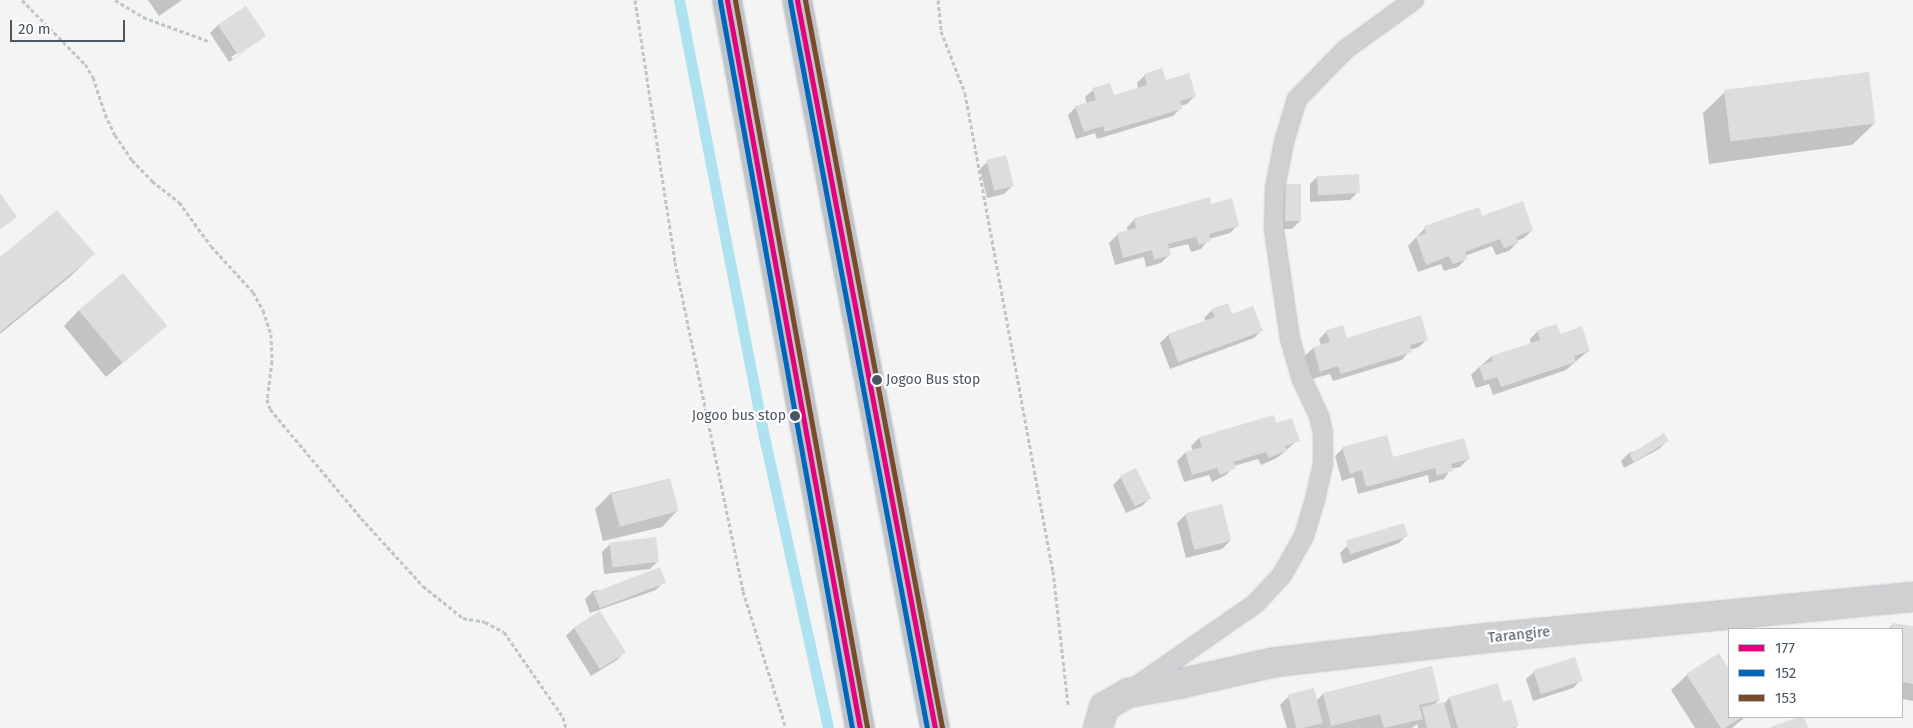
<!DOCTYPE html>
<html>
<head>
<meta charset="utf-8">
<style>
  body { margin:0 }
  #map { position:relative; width:1913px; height:728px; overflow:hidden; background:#f4f4f4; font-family:"Fira Sans",sans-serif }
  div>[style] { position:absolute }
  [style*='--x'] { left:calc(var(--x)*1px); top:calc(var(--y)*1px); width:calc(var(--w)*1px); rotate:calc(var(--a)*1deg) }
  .shadow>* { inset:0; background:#0003 }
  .stream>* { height:11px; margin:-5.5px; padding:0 5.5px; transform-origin:5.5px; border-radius:5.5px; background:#aee2f0 }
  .building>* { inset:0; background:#ddddde; transform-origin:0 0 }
  .path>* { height:3px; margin-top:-1.5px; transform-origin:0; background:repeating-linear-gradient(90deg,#bcc7c4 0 4px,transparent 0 6.5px) }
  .roads { filter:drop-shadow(0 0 1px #b9bec3) drop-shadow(0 0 1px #b9bec3) }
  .lane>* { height:18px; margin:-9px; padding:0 9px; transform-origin:9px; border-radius:9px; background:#ced0d2 }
  .street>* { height:28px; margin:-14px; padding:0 14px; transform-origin:14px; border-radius:14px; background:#ced0d2 }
  .highway>* { height:28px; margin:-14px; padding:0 14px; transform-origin:14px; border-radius:14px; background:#bec4c9 }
  .bus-1>* { height:5px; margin:-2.5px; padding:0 2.5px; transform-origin:2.5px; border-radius:2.5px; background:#e5007d }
  .bus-2>* { height:5px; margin:-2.5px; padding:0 2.5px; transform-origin:2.5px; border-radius:2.5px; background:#0065bd }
  .bus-3>* { height:5px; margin:-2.5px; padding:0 2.5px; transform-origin:2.5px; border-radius:2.5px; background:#7a4b2a }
  .dots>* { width:14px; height:14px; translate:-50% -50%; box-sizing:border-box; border:2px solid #fff; border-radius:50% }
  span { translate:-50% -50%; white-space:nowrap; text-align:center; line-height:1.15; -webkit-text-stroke:4.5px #fff; paint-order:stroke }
  .bus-label { font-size:14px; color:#4a5661 }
  .left { translate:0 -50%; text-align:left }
  .right { translate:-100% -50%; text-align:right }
  .street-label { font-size:15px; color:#4a5661 }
  .legend { position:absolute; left:1728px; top:628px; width:175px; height:90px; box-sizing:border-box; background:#fff; border:1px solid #b7bbc0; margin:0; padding:6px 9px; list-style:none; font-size:15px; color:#4a5661 }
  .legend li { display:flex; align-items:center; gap:10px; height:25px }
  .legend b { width:25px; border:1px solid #b7bbc0 }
  .scale { position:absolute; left:10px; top:20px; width:115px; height:22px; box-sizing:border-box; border:2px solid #4a5661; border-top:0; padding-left:6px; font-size:15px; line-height:18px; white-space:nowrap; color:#4a5661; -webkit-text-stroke:4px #fff; paint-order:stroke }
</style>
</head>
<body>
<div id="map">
  <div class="shadow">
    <i style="clip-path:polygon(148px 0,182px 0,159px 16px)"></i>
    <i style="clip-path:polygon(245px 7px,264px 36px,257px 43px,257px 41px,231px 57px,233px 59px,257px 44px,229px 62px,210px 33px,218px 25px)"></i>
    <i style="clip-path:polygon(1145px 75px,1165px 81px,1195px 96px,1187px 104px,1180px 106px,1181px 108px,1173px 116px,1097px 139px,1095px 133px,1076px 139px,1068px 115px,1076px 107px,1087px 104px,1085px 97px,1093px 90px,1113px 96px,1138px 89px,1137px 83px)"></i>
    <i style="clip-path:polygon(1725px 92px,1874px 124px,1852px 145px,1709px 164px,1703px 113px)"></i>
    <i style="clip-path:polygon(988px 161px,1012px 186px,1004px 194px,987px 198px,980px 169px)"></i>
    <i style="clip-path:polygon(1318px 176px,1358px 192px,1350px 200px,1310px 202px,1310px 184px)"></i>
    <i style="clip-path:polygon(1286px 185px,1300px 221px,1292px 229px,1278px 229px,1278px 193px)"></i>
    <i style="clip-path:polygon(1211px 206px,1238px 225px,1230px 233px,1209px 239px,1201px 249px,1191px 252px,1188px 244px,1168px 249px,1169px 255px,1161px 263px,1146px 267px,1144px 257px,1115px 265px,1109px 243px,1117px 235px,1128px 232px,1127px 227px,1135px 219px)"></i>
    <i style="clip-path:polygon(1481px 217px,1532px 230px,1524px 238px,1516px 241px,1517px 243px,1509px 251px,1496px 255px,1492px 246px,1465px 256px,1466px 259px,1458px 267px,1444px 271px,1441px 264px,1418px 272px,1408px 246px,1425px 228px)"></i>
    <i style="clip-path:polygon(93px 254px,71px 276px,0 334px,0 258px)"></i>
    <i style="clip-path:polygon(79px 310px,165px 326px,106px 377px,64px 326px)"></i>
    <i style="clip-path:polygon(1212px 310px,1231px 315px,1262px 330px,1254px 338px,1170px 369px,1160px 343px,1168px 335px,1206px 321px,1204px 318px)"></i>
    <i style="clip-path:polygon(1327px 331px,1346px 339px,1427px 339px,1419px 347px,1410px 350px,1402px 360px,1333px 381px,1330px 374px,1312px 379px,1305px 356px,1313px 348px,1321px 346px,1319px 339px)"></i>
    <i style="clip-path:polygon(1538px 331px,1560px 336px,1588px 351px,1566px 370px,1493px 395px,1489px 384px,1476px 388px,1471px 375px,1479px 367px,1491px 357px,1531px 344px,1530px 339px)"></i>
    <i style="clip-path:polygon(1275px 425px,1298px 440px,1277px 458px,1261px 465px,1258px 459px,1234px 466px,1226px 475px,1212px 482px,1209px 475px,1184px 482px,1177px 461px,1185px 453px,1193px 450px,1191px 446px,1199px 438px)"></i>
    <i style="clip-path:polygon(1667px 441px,1659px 449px,1624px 468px,1621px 461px,1629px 453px)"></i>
    <i style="clip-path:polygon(1343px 448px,1392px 459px,1468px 459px,1460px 467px,1451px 469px,1444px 479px,1429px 483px,1428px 475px,1358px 494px,1354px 477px,1342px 481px,1335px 456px)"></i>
    <i style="clip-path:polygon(1121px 477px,1150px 498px,1142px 506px,1126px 513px,1113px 485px)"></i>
    <i style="clip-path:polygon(669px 479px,677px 511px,662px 527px,603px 541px,595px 509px,611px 493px)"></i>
    <i style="clip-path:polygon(1185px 515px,1230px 541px,1222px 549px,1186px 558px,1177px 523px)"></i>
    <i style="clip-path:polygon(1407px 535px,1399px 543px,1343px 564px,1340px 553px,1348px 545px)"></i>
    <i style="clip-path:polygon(610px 544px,658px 561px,650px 569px,604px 574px,602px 552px)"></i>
    <i style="clip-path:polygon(664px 582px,656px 590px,590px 613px,585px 599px,593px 591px)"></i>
    <i style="clip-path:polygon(1892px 625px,1913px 627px,1913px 701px,1902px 699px,1902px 629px,1888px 629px)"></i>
    <i style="clip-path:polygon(574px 628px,625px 652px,617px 660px,591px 676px,566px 636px)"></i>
    <i style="clip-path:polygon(1719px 654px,1729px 671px,1729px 717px,1745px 717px,1732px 728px,1695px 728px,1671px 690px,1687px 675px)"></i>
    <i style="clip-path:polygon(1534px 672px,1581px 680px,1573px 688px,1533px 701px,1526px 679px)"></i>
    <i style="clip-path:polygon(1497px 684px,1503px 703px,1518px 725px,1515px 728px,1418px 728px,1417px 724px,1412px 728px,1287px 728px,1280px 705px,1288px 697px,1316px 701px,1323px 694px,1439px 700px,1433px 706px,1445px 703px,1449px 698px)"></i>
  </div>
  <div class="stream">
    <i style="--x:679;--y:0;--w:449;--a:79"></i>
    <i style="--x:765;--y:441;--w:294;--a:77.6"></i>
  </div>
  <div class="building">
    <i style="left:246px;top:6px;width:36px;height:34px;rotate:56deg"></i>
    <i style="clip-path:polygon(1162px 68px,1166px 80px,1189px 73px,1196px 96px,1180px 101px,1182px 109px,1105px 132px,1103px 126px,1084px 132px,1075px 106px,1096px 100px,1092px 88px,1110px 83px,1114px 95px,1147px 85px,1144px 74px)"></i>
    <i style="left:1869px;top:72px;width:52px;height:146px;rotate:83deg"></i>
    <i style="left:1006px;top:155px;width:32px;height:20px;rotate:76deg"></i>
    <i style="left:1359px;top:174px;width:19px;height:42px;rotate:87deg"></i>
    <i style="left:1285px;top:184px;width:16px;height:37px"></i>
    <i style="clip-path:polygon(0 193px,17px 217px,1px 229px,0 228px)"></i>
    <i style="clip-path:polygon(1210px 197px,1211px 204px,1232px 198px,1239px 226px,1209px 234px,1211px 241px,1199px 245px,1196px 237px,1168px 244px,1171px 255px,1154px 260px,1152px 250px,1123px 258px,1117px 233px,1136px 228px,1134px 218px)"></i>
    <i style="clip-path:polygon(1523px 201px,1533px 230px,1516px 237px,1519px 243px,1504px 248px,1500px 239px,1465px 252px,1468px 259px,1453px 264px,1449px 256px,1426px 265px,1416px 237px,1426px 233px,1424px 226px,1479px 207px,1482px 216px)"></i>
    <i style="clip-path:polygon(57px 210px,95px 254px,0 332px,0 257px)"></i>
    <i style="left:123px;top:273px;width:69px;height:58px;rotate:50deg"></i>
    <i style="clip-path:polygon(1228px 303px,1232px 314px,1253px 306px,1263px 331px,1178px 362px,1168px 334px,1215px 317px,1211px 309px)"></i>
    <i style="clip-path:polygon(1421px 315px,1428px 340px,1410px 345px,1412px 352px,1341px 374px,1338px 366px,1320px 372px,1313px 347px,1330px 342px,1326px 330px,1343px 325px,1347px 338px)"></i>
    <i style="clip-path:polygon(1557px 324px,1561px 334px,1582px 326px,1590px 351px,1574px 356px,1576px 362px,1501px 387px,1497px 377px,1484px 381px,1479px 366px,1493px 361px,1491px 356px,1540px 340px,1537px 330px)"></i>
    <i style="clip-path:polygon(1274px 415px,1276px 423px,1292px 418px,1300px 441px,1285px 446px,1287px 450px,1269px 458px,1266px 452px,1233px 462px,1236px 468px,1220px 475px,1217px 468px,1192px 475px,1185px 452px,1202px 447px,1199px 437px)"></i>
    <i style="left:1664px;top:433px;width:9px;height:41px;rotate:58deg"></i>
    <i style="clip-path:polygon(1387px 435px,1393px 457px,1464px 438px,1470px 459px,1451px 464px,1453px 471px,1437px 476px,1435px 468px,1366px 487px,1362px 470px,1350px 474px,1342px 447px)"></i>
    <i style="left:1136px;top:468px;width:34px;height:18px;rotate:64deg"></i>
    <i style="left:670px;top:478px;width:34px;height:61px;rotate:75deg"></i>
    <i style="left:1222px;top:504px;width:38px;height:38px;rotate:76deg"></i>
    <i style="left:1404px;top:523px;width:14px;height:61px;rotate:73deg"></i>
    <i style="left:656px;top:537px;width:25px;height:47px;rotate:83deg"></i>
    <i style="left:660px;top:567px;width:17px;height:71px;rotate:69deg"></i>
    <i style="left:600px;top:611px;width:49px;height:31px;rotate:58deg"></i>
    <i style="clip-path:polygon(1892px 623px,1913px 626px,1913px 684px,1902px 682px,1902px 629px,1891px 629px)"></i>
    <i style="clip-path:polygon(1719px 653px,1729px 669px,1729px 717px,1742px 717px,1725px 728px,1721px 728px,1686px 674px)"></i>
    <i style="left:1575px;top:657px;width:25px;height:44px;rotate:72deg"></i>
    <i style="clip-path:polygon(1432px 666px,1440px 700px,1419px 705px,1423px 719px,1384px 728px,1380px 714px,1331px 726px,1323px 693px)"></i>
    <i style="clip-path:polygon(1498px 683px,1503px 702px,1511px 699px,1519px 726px,1511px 728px,1458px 728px,1449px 697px)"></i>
    <i style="left:1314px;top:688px;width:36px;height:27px;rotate:76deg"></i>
    <i style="clip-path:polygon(1444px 702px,1451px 728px,1427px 728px,1422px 707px)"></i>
    <i style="clip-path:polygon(1798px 717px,1804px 717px,1808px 728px,1768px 728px)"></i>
  </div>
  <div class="path">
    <i style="--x:22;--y:0;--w:90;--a:45.5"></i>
    <i style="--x:85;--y:64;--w:15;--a:58"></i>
    <i style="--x:93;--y:77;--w:39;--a:72"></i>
    <i style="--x:105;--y:114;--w:23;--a:65"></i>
    <i style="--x:115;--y:135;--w:30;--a:56"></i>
    <i style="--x:132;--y:160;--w:29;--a:46"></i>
    <i style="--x:152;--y:181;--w:34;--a:38"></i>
    <i style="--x:179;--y:202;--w:54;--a:54"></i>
    <i style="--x:211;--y:246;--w:62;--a:47.6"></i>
    <i style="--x:253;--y:292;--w:21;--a:61"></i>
    <i style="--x:263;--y:310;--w:25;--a:72"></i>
    <i style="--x:271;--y:334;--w:27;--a:88"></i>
    <i style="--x:272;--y:361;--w:38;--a:97"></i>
    <i style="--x:267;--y:399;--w:10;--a:73"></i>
    <i style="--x:270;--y:409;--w:142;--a:50.1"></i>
    <i style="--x:361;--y:518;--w:92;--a:47.6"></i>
    <i style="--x:423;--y:586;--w:51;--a:38.7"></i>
    <i style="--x:463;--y:618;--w:22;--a:10"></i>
    <i style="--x:485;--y:622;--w:21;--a:28"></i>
    <i style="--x:504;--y:632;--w:103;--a:55.2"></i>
    <i style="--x:563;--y:717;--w:11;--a:75"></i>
    <i style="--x:115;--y:0;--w:33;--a:31"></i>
    <i style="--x:143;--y:17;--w:69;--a:20.3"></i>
    <i style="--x:635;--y:0;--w:265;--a:81.3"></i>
    <i style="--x:675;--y:262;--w:336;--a:78.3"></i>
    <i style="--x:743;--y:591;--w:144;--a:72.6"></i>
    <i style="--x:938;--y:0;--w:31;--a:84"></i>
    <i style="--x:941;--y:31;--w:66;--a:68.8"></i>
    <i style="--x:965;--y:93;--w:486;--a:79.6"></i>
    <i style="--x:1053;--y:571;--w:135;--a:83.6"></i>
  </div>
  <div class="roads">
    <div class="lane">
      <i style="--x:1134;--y:688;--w:147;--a:-34.8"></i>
      <i style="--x:1255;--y:604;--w:40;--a:-47"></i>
      <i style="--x:1282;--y:575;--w:45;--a:-60.6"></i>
      <i style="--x:1304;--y:536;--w:39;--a:-73"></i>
      <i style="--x:1315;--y:499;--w:37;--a:-77"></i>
      <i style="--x:1323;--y:463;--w:30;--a:-90"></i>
      <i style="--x:1323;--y:433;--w:17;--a:-103"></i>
      <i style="--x:1319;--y:416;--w:40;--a:-115"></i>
      <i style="--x:1302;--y:380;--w:43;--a:-106.3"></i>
      <i style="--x:1290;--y:339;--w:111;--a:-98.3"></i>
      <i style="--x:1274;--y:229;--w:41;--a:-88.6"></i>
      <i style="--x:1275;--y:188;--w:47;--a:-78.9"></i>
      <i style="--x:1284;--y:142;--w:45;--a:-73.2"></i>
      <i style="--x:1297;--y:99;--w:70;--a:-45.6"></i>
      <i style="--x:1346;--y:49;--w:84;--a:-35.8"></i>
    </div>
    <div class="street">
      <i style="--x:1098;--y:728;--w:22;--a:-74"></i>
      <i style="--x:1104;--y:707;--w:28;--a:-30"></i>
      <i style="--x:1128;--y:693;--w:51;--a:-10.2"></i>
      <i style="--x:1178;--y:684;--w:100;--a:-12.7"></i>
      <i style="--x:1276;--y:662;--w:211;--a:-6.5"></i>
      <i style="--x:1486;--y:638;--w:429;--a:-5.5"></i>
    </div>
    <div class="highway">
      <i style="--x:727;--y:0;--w:740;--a:79.65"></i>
      <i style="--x:797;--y:0;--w:741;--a:79.27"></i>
    </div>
  </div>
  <div class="bus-1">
    <i style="--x:727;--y:0;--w:740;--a:79.65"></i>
    <i style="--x:797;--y:0;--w:741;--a:79.27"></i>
  </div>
  <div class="bus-2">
    <i style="--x:720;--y:1;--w:739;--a:79.71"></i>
    <i style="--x:790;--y:1;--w:740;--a:79.33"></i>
  </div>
  <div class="bus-3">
    <i style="--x:735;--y:0;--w:739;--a:79.71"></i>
    <i style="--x:805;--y:0;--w:740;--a:79.33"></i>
  </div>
  <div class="dots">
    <i style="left:877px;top:380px;background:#4a5661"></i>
    <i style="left:795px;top:416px;background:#4a5661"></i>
  </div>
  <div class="bus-label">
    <span class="left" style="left:886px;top:380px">Jogoo Bus stop</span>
    <span class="right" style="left:786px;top:416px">Jogoo bus stop</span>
  </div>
  <div class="street-label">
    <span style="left:1519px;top:635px;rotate:-6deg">Tarangire</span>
  </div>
  <ul class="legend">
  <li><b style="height:6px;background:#e5007d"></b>177</li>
  <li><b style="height:6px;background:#0065bd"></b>152</li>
  <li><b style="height:6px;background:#7a4b2a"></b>153</li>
  </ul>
  <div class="scale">20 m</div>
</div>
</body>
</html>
